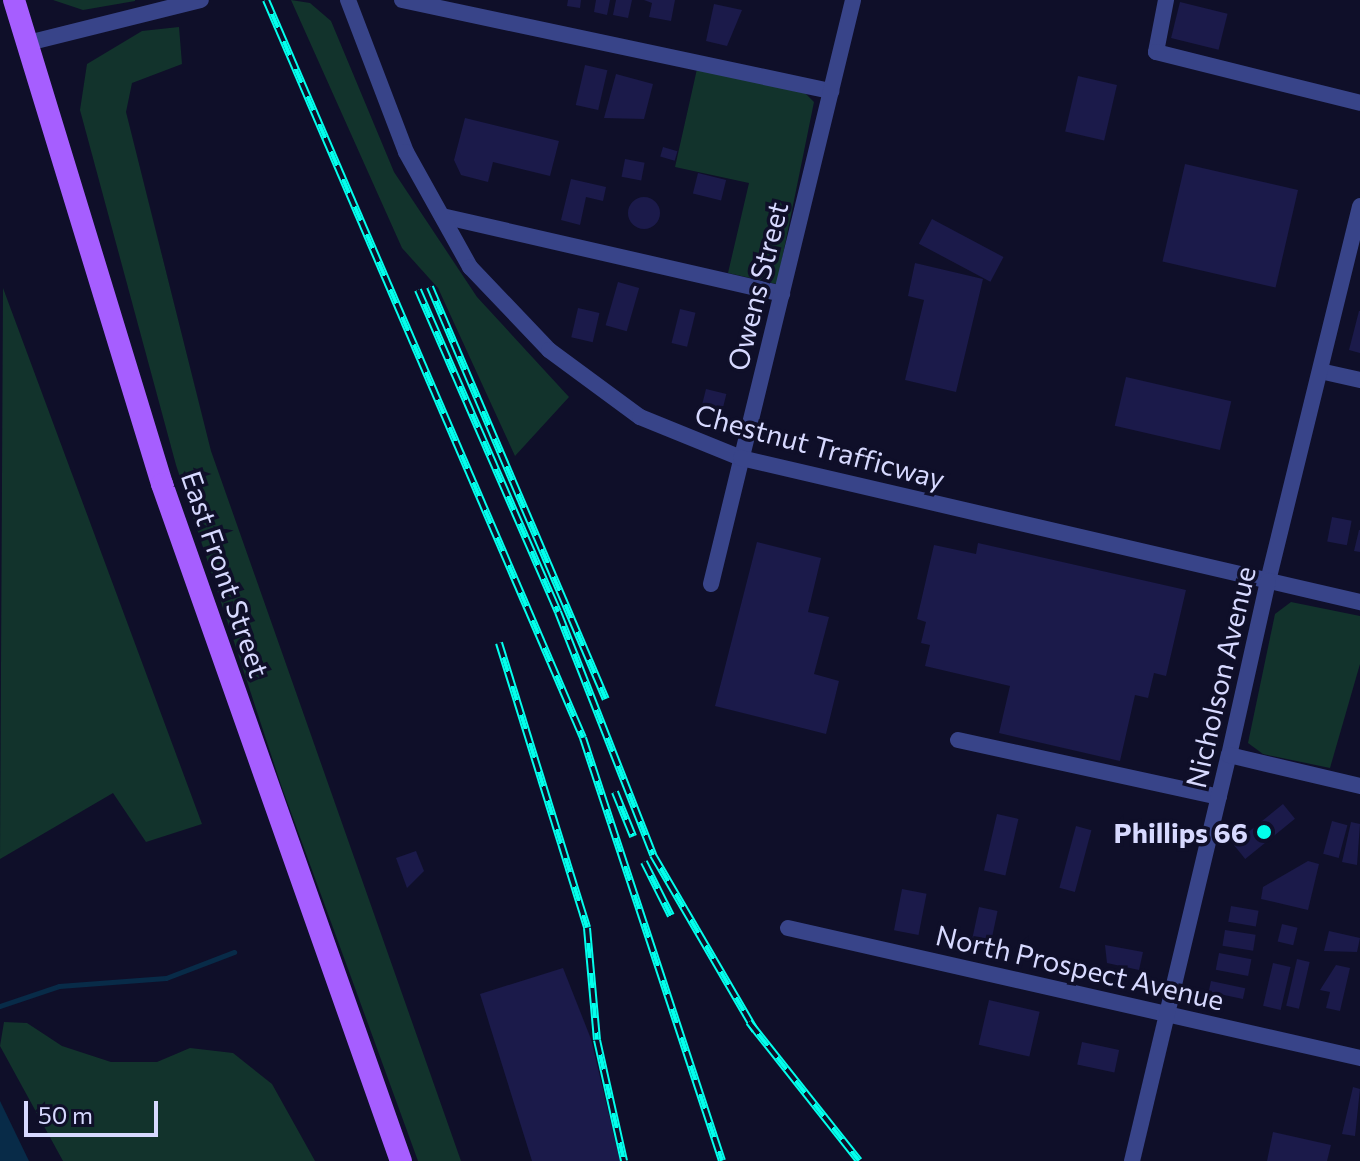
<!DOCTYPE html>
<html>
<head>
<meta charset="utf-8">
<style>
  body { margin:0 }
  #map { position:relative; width:1360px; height:1161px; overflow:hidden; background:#0f0f29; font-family:Commissioner,sans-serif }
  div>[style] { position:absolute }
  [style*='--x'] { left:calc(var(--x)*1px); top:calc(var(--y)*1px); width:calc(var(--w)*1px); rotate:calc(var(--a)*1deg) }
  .green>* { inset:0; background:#12332c }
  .water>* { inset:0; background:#082b48 }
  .stream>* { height:5px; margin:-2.5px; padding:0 2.5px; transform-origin:2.5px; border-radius:2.5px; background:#082b48 }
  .building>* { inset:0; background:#1b1a4a; transform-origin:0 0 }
  .round { border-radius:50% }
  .minor>* { height:16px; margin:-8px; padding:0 8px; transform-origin:8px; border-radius:8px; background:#384489 }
  .tertiary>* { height:16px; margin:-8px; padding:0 8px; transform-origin:8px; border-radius:8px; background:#384489 }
  .primary>* { height:22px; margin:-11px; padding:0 11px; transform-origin:11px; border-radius:11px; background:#a65eff }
  .rail>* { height:8px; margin-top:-4px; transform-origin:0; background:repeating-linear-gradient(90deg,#0f0f29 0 15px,#03ffec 0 30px); box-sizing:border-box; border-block:2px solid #03ffec }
  .dots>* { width:22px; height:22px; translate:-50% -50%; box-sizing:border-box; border:4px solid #0f0f29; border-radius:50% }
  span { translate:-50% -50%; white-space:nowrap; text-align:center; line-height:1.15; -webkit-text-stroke:7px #0f0f29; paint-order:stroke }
  .street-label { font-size:28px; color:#d7d9ff }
  .poi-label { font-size:28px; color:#d7d9ff; font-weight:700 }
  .right { translate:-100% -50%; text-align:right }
  .scale { position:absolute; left:24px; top:1101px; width:134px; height:36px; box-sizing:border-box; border:4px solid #d7d9ff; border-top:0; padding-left:10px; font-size:24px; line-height:28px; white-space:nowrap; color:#d7d9ff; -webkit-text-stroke:6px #0f0f29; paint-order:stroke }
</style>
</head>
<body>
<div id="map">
  <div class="green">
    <i style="clip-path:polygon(53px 0,135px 0,135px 1px,83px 10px)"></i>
    <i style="clip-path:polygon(291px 0,310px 3px,331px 21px,394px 172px,477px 297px,569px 397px,515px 456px,438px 288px,402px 248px)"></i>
    <i style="clip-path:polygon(179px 27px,182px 64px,132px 83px,126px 112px,211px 451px,461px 1161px,418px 1161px,281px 785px,176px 465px,80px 110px,87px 64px,142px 31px)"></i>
    <i style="clip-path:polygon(697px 69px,805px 93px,814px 102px,777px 284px,728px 273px,749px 183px,675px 167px)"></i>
    <i style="clip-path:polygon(3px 288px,202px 824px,146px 842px,113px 793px,0 859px)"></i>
    <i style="clip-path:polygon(1291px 602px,1360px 616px,1360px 664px,1330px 768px,1263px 754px,1248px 743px,1275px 614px)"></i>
    <i style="clip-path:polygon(4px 1022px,27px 1023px,62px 1046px,111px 1062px,157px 1062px,190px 1048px,233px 1053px,272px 1084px,315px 1161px,63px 1161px,0 1046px)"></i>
  </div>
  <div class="water">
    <i style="clip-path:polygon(0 1101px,29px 1161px,0 1161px)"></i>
  </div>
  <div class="stream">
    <i style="--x:0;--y:1006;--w:62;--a:-18.7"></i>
    <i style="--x:59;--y:986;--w:107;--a:-4.3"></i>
    <i style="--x:166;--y:978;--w:73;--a:-20.9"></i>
  </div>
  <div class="building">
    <i style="clip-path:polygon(568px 0,581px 0,580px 8px,567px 6px)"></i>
    <i style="clip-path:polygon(596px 0,610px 0,607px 15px,594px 12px)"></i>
    <i style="clip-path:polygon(616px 0,632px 0,628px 18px,613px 15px)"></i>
    <i style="clip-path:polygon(644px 0,675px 0,671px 21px,649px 17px,652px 3px)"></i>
    <i style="left:1180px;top:2px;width:49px;height:37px;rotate:14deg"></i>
    <i style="clip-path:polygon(714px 4px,742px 10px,727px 46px,706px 41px)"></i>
    <i style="left:585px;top:65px;width:23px;height:41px;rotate:13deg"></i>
    <i style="clip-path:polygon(616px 74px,653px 84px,644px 119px,604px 118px)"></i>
    <i style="left:1078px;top:76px;width:40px;height:57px;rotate:13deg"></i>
    <i style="clip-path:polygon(465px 118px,559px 141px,550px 176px,493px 162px,488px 182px,461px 175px,454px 160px)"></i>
    <i style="left:663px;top:147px;width:15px;height:10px;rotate:16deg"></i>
    <i style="left:625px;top:159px;width:20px;height:18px;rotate:11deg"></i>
    <i style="left:1185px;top:164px;width:116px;height:100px;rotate:13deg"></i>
    <i style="left:698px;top:173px;width:29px;height:21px;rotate:14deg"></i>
    <i style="clip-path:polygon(571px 179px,606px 187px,603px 201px,586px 197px,580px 225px,561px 220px)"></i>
    <i class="round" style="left:628px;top:197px;width:32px;height:32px"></i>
    <i style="left:932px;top:219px;width:81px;height:28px;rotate:28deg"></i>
    <i style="clip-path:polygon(915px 263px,983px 279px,956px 392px,905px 380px,924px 300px,908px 296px)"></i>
    <i style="left:618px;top:282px;width:22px;height:45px;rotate:16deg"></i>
    <i style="left:578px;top:308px;width:22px;height:30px;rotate:13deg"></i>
    <i style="left:680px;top:309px;width:16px;height:35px;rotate:14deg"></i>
    <i style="clip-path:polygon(1359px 311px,1360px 311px,1360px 353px,1349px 350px)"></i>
    <i style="left:1126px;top:377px;width:108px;height:50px;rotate:13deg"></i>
    <i style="left:706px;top:389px;width:21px;height:16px;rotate:14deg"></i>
    <i style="left:1332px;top:517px;width:20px;height:25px;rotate:11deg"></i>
    <i style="clip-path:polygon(1359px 530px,1360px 530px,1360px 552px,1354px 551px)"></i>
    <i style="clip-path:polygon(757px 542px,821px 558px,808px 612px,829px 617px,814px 674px,839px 681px,826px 734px,715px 706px)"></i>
    <i style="clip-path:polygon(978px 543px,1186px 590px,1166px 676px,1154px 673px,1148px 698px,1135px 695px,1120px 761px,999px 733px,1010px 686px,925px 666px,930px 645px,921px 643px,926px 622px,917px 619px,934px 545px,976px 554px)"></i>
    <i style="left:1283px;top:804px;width:19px;height:64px;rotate:51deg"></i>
    <i style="left:997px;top:814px;width:22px;height:58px;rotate:13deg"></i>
    <i style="left:1332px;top:821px;width:16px;height:34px;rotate:15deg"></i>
    <i style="clip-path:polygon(1351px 822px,1360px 824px,1357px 865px,1342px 862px)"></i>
    <i style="left:1076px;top:826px;width:16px;height:64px;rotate:15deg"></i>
    <i style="clip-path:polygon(416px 851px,424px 871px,407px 888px,396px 858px)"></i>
    <i style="clip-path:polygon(1308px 861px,1319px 864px,1308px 910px,1261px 899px,1263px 887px)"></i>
    <i style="left:902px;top:889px;width:25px;height:42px;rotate:11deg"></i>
    <i style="left:1231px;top:906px;width:28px;height:16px;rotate:10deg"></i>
    <i style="left:979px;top:907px;width:19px;height:35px;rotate:12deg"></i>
    <i style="left:1282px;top:924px;width:16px;height:18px;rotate:14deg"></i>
    <i style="left:1225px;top:930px;width:31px;height:16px;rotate:9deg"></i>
    <i style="clip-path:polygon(1329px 931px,1360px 938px,1357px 952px,1324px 951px)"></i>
    <i style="clip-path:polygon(1105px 945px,1143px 952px,1139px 970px,1107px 963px)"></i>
    <i style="left:1219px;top:953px;width:33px;height:17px;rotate:11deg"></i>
    <i style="left:1297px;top:959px;width:13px;height:48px;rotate:13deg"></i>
    <i style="left:1273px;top:963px;width:18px;height:44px;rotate:13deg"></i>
    <i style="clip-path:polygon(1336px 965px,1350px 968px,1340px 1011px,1326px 1008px,1330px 992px,1320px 990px)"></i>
    <i style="clip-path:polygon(563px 968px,591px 1039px,620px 1161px,532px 1161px,480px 994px)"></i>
    <i style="left:1211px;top:981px;width:35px;height:11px;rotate:12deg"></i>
    <i style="left:989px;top:1000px;width:52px;height:46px;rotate:13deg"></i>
    <i style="left:1082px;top:1042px;width:38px;height:23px;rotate:12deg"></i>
    <i style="clip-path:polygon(1353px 1087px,1360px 1089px,1355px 1136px,1342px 1134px)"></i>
    <i style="clip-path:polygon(1273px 1132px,1331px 1145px,1327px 1161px,1267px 1161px)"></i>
  </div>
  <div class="minor">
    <i style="--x:402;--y:0;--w:439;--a:12"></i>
    <i style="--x:1166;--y:0;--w:53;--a:100.9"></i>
    <i style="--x:1156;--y:52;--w:210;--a:14"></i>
    <i style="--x:442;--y:216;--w:349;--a:12.9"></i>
    <i style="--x:1320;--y:371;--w:41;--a:12.7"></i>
    <i style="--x:1268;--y:581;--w:386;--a:-76.2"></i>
    <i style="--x:711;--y:584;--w:601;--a:-76.33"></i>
    <i style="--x:958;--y:740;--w:267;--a:12.3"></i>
    <i style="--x:788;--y:928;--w:587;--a:12.8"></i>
    <i style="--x:1132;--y:1161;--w:417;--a:-76.6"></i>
  </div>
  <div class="tertiary">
    <i style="--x:348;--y:0;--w:163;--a:69.1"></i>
    <i style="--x:406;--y:152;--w:132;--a:60.9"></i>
    <i style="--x:470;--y:267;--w:115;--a:46.4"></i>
    <i style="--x:549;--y:350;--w:113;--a:36.4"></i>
    <i style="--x:640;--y:417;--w:109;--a:22.1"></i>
    <i style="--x:741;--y:458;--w:636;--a:13.1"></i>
    <i style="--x:32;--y:42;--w:174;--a:-14"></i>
    <i style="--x:1268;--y:581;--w:178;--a:102.6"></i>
    <i style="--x:1229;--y:755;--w:135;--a:13.3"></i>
  </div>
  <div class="primary">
    <i style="--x:14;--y:0;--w:506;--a:73"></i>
    <i style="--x:162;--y:484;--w:718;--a:70.56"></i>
  </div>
  <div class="rail">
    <i style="--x:266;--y:0;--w:803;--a:66.75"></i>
    <i style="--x:583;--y:738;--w:445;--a:71.8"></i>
    <i style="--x:430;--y:287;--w:448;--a:66.9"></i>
    <i style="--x:418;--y:290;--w:351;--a:66.5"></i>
    <i style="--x:558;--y:612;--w:261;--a:68.6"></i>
    <i style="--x:653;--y:855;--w:203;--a:59.8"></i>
    <i style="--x:499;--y:643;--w:298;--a:72.8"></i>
    <i style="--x:587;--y:928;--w:112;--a:84.9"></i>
    <i style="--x:597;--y:1040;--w:124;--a:77.4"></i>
    <i style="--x:615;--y:792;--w:48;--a:67.8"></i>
    <i style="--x:644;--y:862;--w:60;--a:63.4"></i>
    <i style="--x:749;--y:1022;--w:177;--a:51.6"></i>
  </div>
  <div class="dots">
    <i style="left:1264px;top:832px;background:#03ffec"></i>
  </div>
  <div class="street-label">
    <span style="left:757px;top:286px;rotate:-76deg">Owens Street</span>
    <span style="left:820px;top:446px;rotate:15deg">Chestnut Trafficway</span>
    <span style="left:226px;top:574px;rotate:71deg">East Front Street</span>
    <span style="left:1220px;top:677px;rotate:-77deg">Nicholson Avenue</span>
    <span style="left:1080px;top:967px;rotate:13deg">North Prospect Avenue</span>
  </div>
  <div class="poi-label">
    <span class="right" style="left:1248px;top:832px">Phillips 66</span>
  </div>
  <div class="scale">50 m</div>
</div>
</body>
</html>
